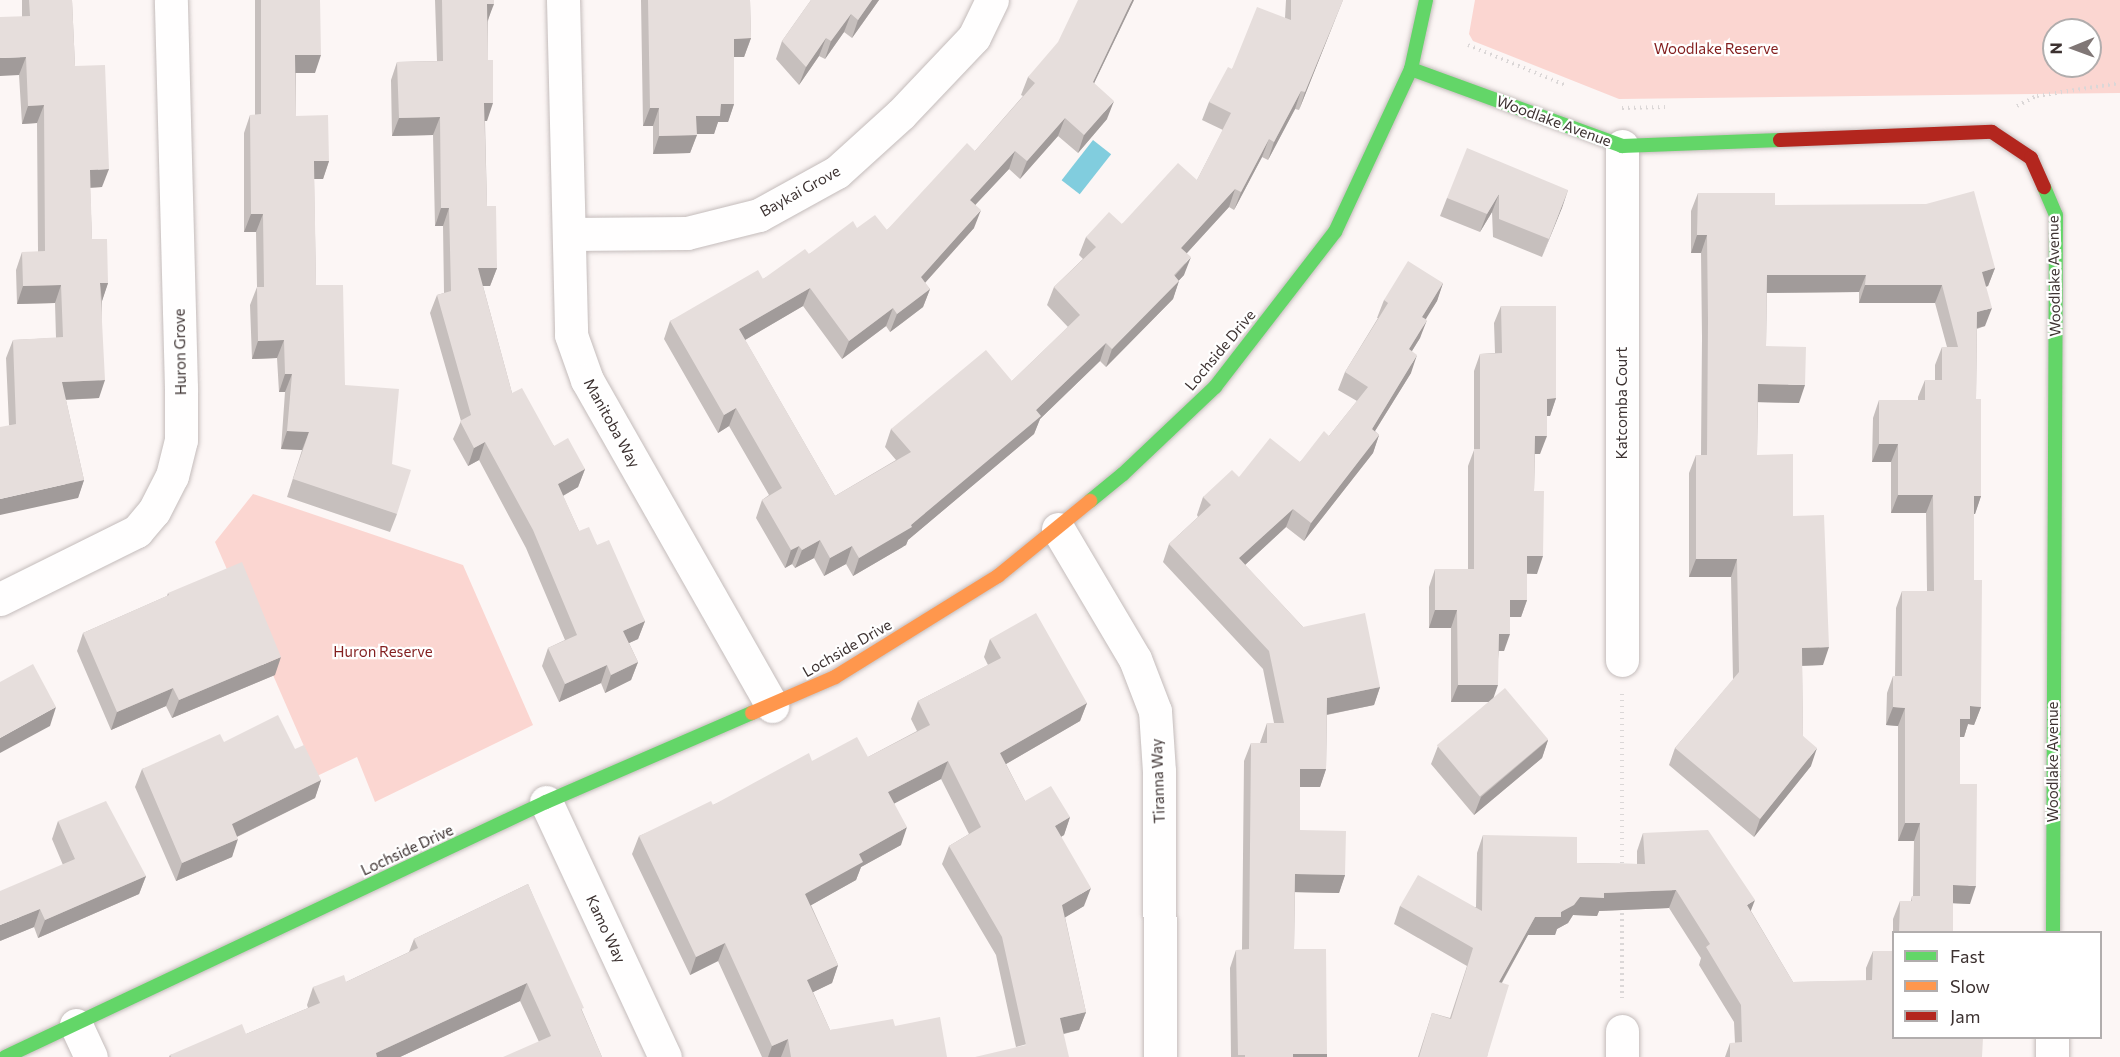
<!DOCTYPE html>
<html>
<head>
<meta charset="utf-8">
<style>
  body { margin:0 }
  #map { position:relative; width:2120px; height:1057px; overflow:hidden; background:#fcf6f5; font-family:Commissioner,sans-serif }
  div>[style] { position:absolute }
  [style*='--x'] { left:calc(var(--x)*1px); top:calc(var(--y)*1px); width:calc(var(--w)*1px); rotate:calc(var(--a)*1deg) }
  .green>* { inset:0; background:#fbd6d1 }
  .water>* { inset:0; background:#81cdde; transform-origin:0 0 }
  .path>* { height:4px; margin-top:-2px; transform-origin:0; background:repeating-linear-gradient(90deg,#dbd7d7 0 1.5px,transparent 0 6px) }
  .roads { filter:drop-shadow(0 0 2px #c4bcbb) drop-shadow(0 0 2px #c4bcbb) }
  .street>* { height:33px; margin:-16.5px; padding:0 16.5px; transform-origin:16.5px; border-radius:16.5px; background:#fffefe }
  .fast>* { height:14px; margin:-7px; padding:0 7px; transform-origin:7px; border-radius:7px; background:#63d668 }
  .slow>* { height:14px; margin:-7px; padding:0 7px; transform-origin:7px; border-radius:7px; background:#ff974d }
  .jam>* { height:14px; margin:-7px; padding:0 7px; transform-origin:7px; border-radius:7px; background:#b3261e }
  .wall>* { inset:0; background:#c6bfbd }
  .shaded-wall>* { inset:0; background:#a19b9a; transform-origin:0 0 }
  .building>* { inset:0; background:#e6dedc; transform-origin:0 0 }
  span { translate:-50% -50%; white-space:nowrap; text-align:center; line-height:1.15; -webkit-text-stroke:4.5px #fff; paint-order:stroke }
  .park-label { font-size:15px; color:#831f1f }
  .street-label { font-size:15px; color:#3d3231 }
  .legend { position:absolute; left:1892px; top:931px; width:210px; height:108px; box-sizing:border-box; background:#fff; border:2px solid #b1adad; margin:0; padding:8px 10px; list-style:none; font-size:18px; color:#3d3231 }
  .legend li { display:flex; align-items:center; gap:12px; height:30px }
  .legend b { width:30px; border:2px solid #b1adad }
  .north { position:absolute; left:2042px; top:18px; width:60px; height:60px; box-sizing:border-box; background:#fff; border:2px solid #b1adad; border-radius:50%; rotate:269deg; font-size:16px; font-weight:700; line-height:24px; text-align:center; color:#3d3231 }
  .north::after { content:''; display:block; margin:auto; width:21px; height:27px; background:#807776; clip-path:polygon(50% 0,100% 100%,50% 72%,0 100%) }
</style>
</head>
<body>
<div id="map">
  <div class="green">
    <i style="clip-path:polygon(evenodd,1475px 0,2120px 0,2120px 93px,1619px 99px,1473px 41px,1469px 34px,1475px 0,2054px 30px,2090px 30px,2090px 66px,2054px 66px,2054px 30px)"></i>
    <i style="clip-path:polygon(253px 494px,463px 565px,533px 725px,375px 802px,357px 757px,317px 776px,215px 542px)"></i>
  </div>
  <div class="water">
    <i style="left:1093px;top:140px;width:23px;height:51px;rotate:38deg"></i>
  </div>
  <div class="path">
    <i style="--x:1468;--y:45;--w:105;--a:22.4"></i>
    <i style="--x:2017;--y:106;--w:22;--a:-27"></i>
    <i style="--x:2037;--y:96;--w:84;--a:-8.9"></i>
    <i style="--x:1622;--y:108;--w:43;--a:-1.3"></i>
    <i style="--x:1622;--y:694;--w:175;--a:90"></i>
    <i style="--x:1622;--y:907;--w:91;--a:90"></i>
  </div>
  <div class="roads">
    <div class="street">
      <i style="--x:563;--y:0;--w:335;--a:88.6"></i>
      <i style="--x:571;--y:335;--w:48;--a:70.4"></i>
      <i style="--x:587;--y:380;--w:375;--a:60.4"></i>
      <i style="--x:569;--y:234;--w:118;--a:-0.5"></i>
      <i style="--x:687;--y:233;--w:74;--a:-14"></i>
      <i style="--x:759;--y:215;--w:89;--a:-28.9"></i>
      <i style="--x:837;--y:172;--w:86;--a:-42.2"></i>
      <i style="--x:901;--y:114;--w:106;--a:-46.5"></i>
      <i style="--x:974;--y:37;--w:41;--a:-64.1"></i>
      <i style="--x:1058;--y:529;--w:151;--a:59.4"></i>
      <i style="--x:1135;--y:659;--w:56;--a:69"></i>
      <i style="--x:1155;--y:711;--w:60;--a:86.2"></i>
      <i style="--x:1159;--y:771;--w:286;--a:89.8"></i>
      <i style="--x:0;--y:599;--w:153;--a:-26.4"></i>
      <i style="--x:137;--y:531;--w:26;--a:-50"></i>
      <i style="--x:154;--y:511;--w:39;--a:-63"></i>
      <i style="--x:172;--y:476;--w:37;--a:-76"></i>
      <i style="--x:181;--y:440;--w:52;--a:-90"></i>
      <i style="--x:181;--y:388;--w:388;--a:-91.5"></i>
      <i style="--x:1622;--y:660;--w:514;--a:-90"></i>
      <i style="--x:546;--y:802;--w:281;--a:65"></i>
      <i style="--x:76;--y:1025;--w:35;--a:65"></i>
      <i style="--x:1622;--y:1057;--w:26;--a:-90"></i>
      <i style="--x:2052;--y:1057;--w:19;--a:-90"></i>
    </div>
    <div class="fast">
      <i style="--x:1411;--y:69;--w:225;--a:20"></i>
      <i style="--x:1622;--y:146;--w:158;--a:-2.2"></i>
      <i style="--x:2044;--y:187;--w:30;--a:67"></i>
      <i style="--x:2056;--y:215;--w:717;--a:90.24"></i>
      <i style="--x:1090;--y:501;--w:43;--a:-39.3"></i>
      <i style="--x:1123;--y:474;--w:127;--a:-43.4"></i>
      <i style="--x:1215;--y:387;--w:196;--a:-52.3"></i>
      <i style="--x:1335;--y:232;--w:180;--a:-65"></i>
      <i style="--x:1411;--y:69;--w:71;--a:-77.7"></i>
      <i style="--x:5;--y:1057;--w:598;--a:-25.24"></i>
      <i style="--x:546;--y:802;--w:224;--a:-23.4"></i>
    </div>
    <div class="slow">
      <i style="--x:752;--y:713;--w:90;--a:-23.4"></i>
      <i style="--x:835;--y:677;--w:192;--a:-31.8"></i>
      <i style="--x:998;--y:576;--w:119;--a:-39.2"></i>
    </div>
    <div class="jam">
      <i style="--x:1780;--y:140;--w:212;--a:-2.2"></i>
      <i style="--x:1992;--y:132;--w:47;--a:33.7"></i>
      <i style="--x:2031;--y:158;--w:32;--a:66"></i>
    </div>
  </div>
  <div class="wall">
    <i style="clip-path:polygon(22px 0,72px 0,75px 66px,102px 187px,90px 188px,92px 239px,108px 283px,102px 301px,99px 398px,66px 400px,84px 480px,78px 498px,9px 425px,6px 358px,13px 340px,56px 338px,55px 303px,17px 304px,16px 270px,22px 252px,38px 252px,37px 123px,22px 124px,19px 75px,22px 16px)"></i>
    <i style="clip-path:polygon(255px 0,320px 0,315px 73px,296px 73px,296px 116px,329px 161px,323px 179px,314px 179px,316px 285px,345px 385px,392px 464px,397px 514px,390px 532px,287px 497px,302px 450px,281px 449px,285px 392px,279px 392px,277px 358px,252px 359px,250px 305px,257px 287px,256px 232px,244px 232px,244px 133px,250px 115px,255px 115px)"></i>
    <i style="clip-path:polygon(435px 0,494px 0,488px 21px,487px 121px,485px 121px,487px 206px,497px 268px,490px 286px,483px 286px,512px 393px,554px 446px,585px 469px,578px 487px,563px 496px,579px 531px,597px 545px,645px 621px,638px 639px,629px 643px,638px 662px,631px 680px,605px 693px,601px 683px,559px 702px,542px 666px,548px 648px,565px 640px,526px 548px,479px 460px,468px 466px,453px 439px,461px 421px,430px 313px,437px 295px,444px 293px,443px 226px,435px 226px,433px 135px,392px 136px,391px 80px,397px 62px,437px 61px)"></i>
    <i style="clip-path:polygon(641px 0,750px 0,751px 38px,744px 57px,734px 57px,734px 104px,728px 122px,718px 122px,714px 134px,697px 134px,690px 153px,653px 154px,653px 126px,643px 126px)"></i>
    <i style="clip-path:polygon(811px 0,879px 0,852px 38px,844px 32px,825px 59px,819px 56px,799px 85px,776px 59px,782px 41px)"></i>
    <i style="clip-path:polygon(1134px 0,1094px 83px,1107px 119px,1078px 153px,1058px 136px,1020px 179px,1009px 169px,975px 205px,974px 228px,925px 283px,930px 289px,923px 307px,890px 332px,886px 326px,842px 359px,803px 306px,745px 340px,835px 496px,896px 460px,885px 447px,891px 429px,1012px 381px,1068px 327px,1047px 305px,1054px 287px,1083px 259px,1079px 255px,1086px 237px,1122px 224px,1197px 180px,1223px 130px,1202px 120px,1209px 102px,1232px 69px,1285px 18px,1286px 0,1343px 0,1299px 110px,1295px 109px,1268px 160px,1262px 157px,1234px 210px,1229px 207px,1187px 253px,1184px 275px,1179px 280px,1173px 299px,1106px 367px,1100px 361px,1040px 419px,1034px 434px,908px 540px,906px 545px,853px 576px,846px 564px,824px 576px,814px 558px,795px 568px,792px 564px,785px 568px,756px 518px,762px 500px,769px 495px,729px 426px,718px 433px,664px 339px,670px 321px,763px 279px,857px 228px,887px 230px,975px 151px,1023px 96px,1021px 95px,1028px 77px)"></i>
    <i style="clip-path:polygon(1568px 190px,1542px 257px,1493px 237px,1492px 212px,1480px 232px,1440px 216px,1447px 198px)"></i>
    <i style="clip-path:polygon(1698px 193px,1775px 205px,1995px 268px,1988px 286px,1986px 287px,1985px 326px,1977px 329px,1976px 399px,1981px 496px,1975px 514px,1974px 514px,1974px 580px,1981px 707px,1974px 725px,1968px 724px,1964px 737px,1960px 737px,1960px 784px,1970px 904px,1953px 903px,1953px 933px,1893px 933px,1893px 1038px,1982px 1057px,1725px 1057px,1730px 1043px,1735px 1043px,1734px 1022px,1699px 965px,1701px 958px,1669px 908px,1599px 911px,1597px 916px,1573px 915px,1568px 923px,1557px 929px,1555px 935px,1528px 935px,1502px 983px,1487px 1057px,1418px 1057px,1432px 1013px,1450px 1018px,1467px 966px,1394px 924px,1400px 906px,1476px 907px,1477px 853px,1483px 835px,1577px 863px,1637px 864px,1637px 851px,1643px 833px,1751px 911px,1793px 982px,1866px 981px,1866px 968px,1873px 951px,1893px 951px,1893px 919px,1900px 901px,1911px 901px,1912px 896px,1913px 896px,1914px 841px,1898px 841px,1898px 726px,1886px 725px,1887px 693px,1893px 676px,1895px 676px,1896px 608px,1902px 591px,1927px 591px,1926px 513px,1891px 513px,1891px 462px,1872px 462px,1873px 418px,1879px 400px,1918px 400px,1918px 397px,1925px 380px,1935px 380px,1935px 365px,1942px 347px,1947px 347px,1935px 303px,1859px 303px,1859px 292px,1767px 293px,1766px 346px,1799px 403px,1758px 402px,1757px 455px,1793px 516px,1823px 665px,1802px 666px,1803px 736px,1811px 766px,1754px 837px,1669px 765px,1675px 748px,1733px 680px,1731px 577px,1689px 577px,1689px 473px,1696px 455px,1701px 455px,1702px 338px,1701px 253px,1691px 253px,1691px 211px)"></i>
    <i style="clip-path:polygon(1443px 283px,1437px 301px,1425px 319px,1420px 338px,1412px 351px,1411px 373px,1375px 431px,1379px 435px,1373px 453px,1304px 541px,1286px 527px,1245px 565px,1303px 627px,1380px 687px,1374px 705px,1327px 715px,1326px 769px,1320px 787px,1300px 787px,1300px 830px,1345px 875px,1339px 893px,1295px 892px,1294px 949px,1327px 1054px,1326px 1057px,1231px 1057px,1230px 968px,1236px 950px,1242px 950px,1244px 761px,1251px 743px,1260px 743px,1267px 723px,1274px 723px,1263px 669px,1163px 562px,1169px 544px,1198px 517px,1197px 515px,1203px 497px,1239px 477px,1300px 462px,1329px 436px,1357px 401px,1338px 390px,1345px 372px,1378px 318px,1377px 318px,1384px 300px)"></i>
    <i style="clip-path:polygon(1501px 306px,1556px 398px,1550px 416px,1547px 416px,1540px 454px,1535px 454px,1534px 491px,1537px 574px,1527px 574px,1527px 600px,1521px 617px,1510px 617px,1504px 651px,1499px 651px,1493px 699px,1548px 740px,1542px 758px,1474px 815px,1431px 764px,1438px 746px,1489px 702px,1451px 702px,1451px 628px,1429px 628px,1429px 587px,1435px 569px,1468px 569px,1468px 466px,1474px 450px,1474px 371px,1480px 354px,1495px 353px,1494px 323px)"></i>
    <i style="clip-path:polygon(168px 593px,275px 675px,172px 718px,166px 706px,111px 730px,77px 651px,83px 633px,167px 596px)"></i>
    <i style="clip-path:polygon(990px 639px,1087px 703px,1080px 721px,1006px 764px,1025px 801px,1070px 817px,1064px 835px,1061px 837px,1084px 906px,1065px 917px,1086px 1012px,1079px 1030px,1016px 1047px,996px 955px,942px 864px,949px 846px,969px 834px,941px 779px,894px 803px,901px 845px,861px 867px,856px 880px,811px 905px,838px 965px,832px 983px,813px 992px,830px 1030px,895px 1026px,947px 1057px,762px 1057px,718px 961px,690px 975px,632px 854px,639px 836px,713px 805px,812px 761px,868px 757px,917px 731px,911px 719px,918px 701px,988px 665px,984px 657px)"></i>
    <i style="clip-path:polygon(224px 742px,295px 749px,321px 780px,315px 798px,237px 837px,232px 857px,176px 881px,135px 787px,142px 769px)"></i>
    <i style="clip-path:polygon(58px 821px,146px 876px,139px 894px,38px 938px,34px 927px,0 941px,63px 865px,52px 839px)"></i>
    <i style="clip-path:polygon(528px 884px,602px 1057px,539px 1042px,520px 1001px,400px 1057px,169px 1057px,170px 1055px,246px 1034px,308px 1008px,307px 1005px,313px 987px,346px 982px,409px 952px,414px 939px)"></i>
  </div>
  <div class="shaded-wall">
    <i style="clip-path:polygon(872px 0,879px 0,852px 38px,858px 20px)"></i>
    <i style="clip-path:polygon(1132px 0,1134px 0,1086px 100px,1093px 82px)"></i>
    <i style="clip-path:polygon(1343px 0,1338px 12px,1299px 110px,1305px 92px)"></i>
    <i style="clip-path:polygon(487px 4px,494px 4px,487px 22px)"></i>
    <i style="clip-path:polygon(851px 14px,844px 32px,825px 59px,831px 41px)"></i>
    <i style="clip-path:polygon(751px 38px,744px 57px,728px 57px,734px 39px)"></i>
    <i style="clip-path:polygon(826px 38px,819px 56px,799px 85px,806px 67px)"></i>
    <i style="clip-path:polygon(295px 55px,321px 55px,315px 73px,289px 73px)"></i>
    <i style="clip-path:polygon(26px 57px,19px 75px,0 76px,0 58px)"></i>
    <i style="clip-path:polygon(1301px 91px,1295px 109px,1268px 160px,1274px 142px)"></i>
    <i style="clip-path:polygon(1114px 101px,1107px 119px,1078px 153px,1084px 135px)"></i>
    <i style="clip-path:polygon(484px 103px,493px 103px,487px 121px,478px 121px)"></i>
    <i style="clip-path:polygon(721px 104px,734px 104px,728px 122px,718px 122px,714px 134px,690px 134px,696px 116px)"></i>
    <i style="clip-path:polygon(44px 105px,37px 123px,22px 124px,28px 106px)"></i>
    <i style="clip-path:polygon(650px 108px,659px 108px,653px 126px,643px 126px)"></i>
    <i style="clip-path:polygon(440px 117px,433px 135px,392px 136px,399px 118px)"></i>
    <i style="clip-path:polygon(1065px 118px,1058px 136px,1020px 179px,1027px 161px)"></i>
    <i style="clip-path:polygon(697px 135px,690px 153px,653px 154px,659px 136px)"></i>
    <i style="clip-path:polygon(1269px 139px,1262px 157px,1234px 210px,1241px 192px)"></i>
    <i style="clip-path:polygon(1015px 151px,1009px 169px,963px 218px,970px 200px)"></i>
    <i style="clip-path:polygon(314px 161px,329px 161px,323px 179px,307px 179px)"></i>
    <i style="clip-path:polygon(109px 169px,102px 187px,83px 188px,90px 170px)"></i>
    <i style="clip-path:polygon(1235px 189px,1229px 207px,1175px 266px,1181px 248px)"></i>
    <i style="clip-path:polygon(1568px 190px,1562px 208px,1542px 257px,1549px 239px)"></i>
    <i style="clip-path:polygon(1499px 194px,1492px 212px,1480px 232px,1487px 214px)"></i>
    <i style="clip-path:polygon(441px 208px,449px 208px,443px 226px,435px 226px)"></i>
    <i style="clip-path:polygon(981px 210px,974px 228px,914px 295px,921px 277px)"></i>
    <i style="clip-path:polygon(251px 214px,263px 214px,256px 232px,244px 232px)"></i>
    <i style="clip-path:polygon(1697px 235px,1707px 235px,1701px 253px,1691px 253px)"></i>
    <i style="clip-path:polygon(1191px 257px,1184px 275px,1174px 286px,1179px 281px,1173px 299px,1106px 367px,1112px 349px)"></i>
    <i style="clip-path:polygon(478px 268px,497px 268px,490px 286px,472px 286px)"></i>
    <i style="clip-path:polygon(1995px 268px,1988px 286px,1975px 289px,1982px 272px)"></i>
    <i style="clip-path:polygon(1767px 275px,1866px 275px,1859px 292px,1760px 293px)"></i>
    <i style="clip-path:polygon(100px 283px,108px 283px,102px 301px)"></i>
    <i style="clip-path:polygon(1443px 283px,1437px 301px,1416px 335px,1422px 317px)"></i>
    <i style="clip-path:polygon(61px 285px,55px 303px,17px 304px,23px 286px)"></i>
    <i style="clip-path:polygon(1865px 285px,1942px 285px,1935px 303px,1859px 303px)"></i>
    <i style="clip-path:polygon(810px 288px,803px 306px,733px 347px,739px 329px)"></i>
    <i style="clip-path:polygon(930px 289px,923px 307px,890px 332px,897px 314px)"></i>
    <i style="clip-path:polygon(893px 308px,886px 326px,842px 359px,849px 341px)"></i>
    <i style="clip-path:polygon(1992px 308px,1985px 326px,1970px 330px,1977px 312px)"></i>
    <i style="clip-path:polygon(1427px 320px,1420px 338px,1402px 367px,1409px 349px)"></i>
    <i style="clip-path:polygon(284px 340px,277px 358px,252px 359px,258px 341px)"></i>
    <i style="clip-path:polygon(1106px 343px,1100px 361px,1040px 419px,1034px 434px,908px 540px,906px 545px,853px 576px,859px 558px,911px 525px,1036px 410px)"></i>
    <i style="clip-path:polygon(1417px 355px,1411px 373px,1365px 447px,1372px 429px)"></i>
    <i style="clip-path:polygon(285px 374px,292px 374px,285px 392px,279px 392px)"></i>
    <i style="clip-path:polygon(105px 380px,99px 398px,56px 400px,62px 382px)"></i>
    <i style="clip-path:polygon(1758px 384px,1805px 385px,1799px 403px,1751px 402px)"></i>
    <i style="clip-path:polygon(1556px 398px,1550px 416px,1540px 416px,1547px 399px)"></i>
    <i style="clip-path:polygon(736px 408px,729px 426px,718px 433px,724px 415px)"></i>
    <i style="clip-path:polygon(287px 431px,309px 432px,302px 450px,281px 449px)"></i>
    <i style="clip-path:polygon(1379px 435px,1373px 453px,1304px 541px,1311px 523px)"></i>
    <i style="clip-path:polygon(1535px 436px,1547px 436px,1540px 454px,1529px 454px)"></i>
    <i style="clip-path:polygon(485px 442px,479px 460px,468px 466px,474px 448px)"></i>
    <i style="clip-path:polygon(1879px 444px,1898px 444px,1891px 462px,1872px 462px)"></i>
    <i style="clip-path:polygon(585px 469px,578px 487px,552px 502px,558px 484px)"></i>
    <i style="clip-path:polygon(84px 480px,78px 498px,0 515px,0 499px)"></i>
    <i style="clip-path:polygon(1898px 495px,1933px 495px,1926px 513px,1891px 513px)"></i>
    <i style="clip-path:polygon(1974px 496px,1981px 496px,1975px 514px,1967px 514px)"></i>
    <i style="clip-path:polygon(1293px 509px,1286px 527px,1233px 576px,1239px 558px)"></i>
    <i style="clip-path:polygon(820px 540px,814px 558px,795px 568px,802px 550px)"></i>
    <i style="clip-path:polygon(799px 546px,792px 564px,785px 568px,791px 550px)"></i>
    <i style="clip-path:polygon(852px 546px,846px 564px,824px 576px,830px 558px)"></i>
    <i style="clip-path:polygon(1527px 556px,1543px 556px,1537px 574px,1521px 573px)"></i>
    <i style="clip-path:polygon(1696px 559px,1737px 559px,1731px 577px,1689px 577px)"></i>
    <i style="clip-path:polygon(1510px 600px,1527px 600px,1521px 617px,1504px 617px)"></i>
    <i style="clip-path:polygon(1435px 610px,1457px 610px,1451px 628px,1429px 628px)"></i>
    <i style="clip-path:polygon(645px 621px,638px 639px,616px 649px,623px 631px)"></i>
    <i style="clip-path:polygon(1499px 634px,1510px 634px,1504px 651px,1492px 651px)"></i>
    <i style="clip-path:polygon(1829px 647px,1823px 665px,1795px 666px,1802px 648px)"></i>
    <i style="clip-path:polygon(281px 657px,275px 675px,172px 718px,179px 700px)"></i>
    <i style="clip-path:polygon(638px 662px,631px 680px,605px 693px,611px 675px)"></i>
    <i style="clip-path:polygon(607px 665px,601px 683px,559px 702px,565px 684px)"></i>
    <i style="clip-path:polygon(1458px 685px,1498px 685px,1492px 702px,1451px 702px)"></i>
    <i style="clip-path:polygon(1380px 687px,1374px 705px,1320px 716px,1327px 698px)"></i>
    <i style="clip-path:polygon(173px 688px,166px 706px,111px 730px,117px 712px)"></i>
    <i style="clip-path:polygon(1087px 703px,1080px 721px,994px 771px,1000px 753px)"></i>
    <i style="clip-path:polygon(1970px 706px,1981px 707px,1974px 725px,1968px 724px,1964px 737px,1954px 737px,1960px 719px)"></i>
    <i style="clip-path:polygon(56px 707px,50px 726px,0 753px,0 738px)"></i>
    <i style="clip-path:polygon(1893px 707px,1905px 708px,1898px 726px,1886px 725px)"></i>
    <i style="clip-path:polygon(1548px 740px,1542px 758px,1474px 815px,1481px 797px)"></i>
    <i style="clip-path:polygon(1817px 748px,1811px 766px,1754px 837px,1760px 819px)"></i>
    <i style="clip-path:polygon(948px 761px,941px 779px,882px 810px,888px 792px)"></i>
    <i style="clip-path:polygon(1300px 769px,1326px 769px,1320px 787px,1294px 787px)"></i>
    <i style="clip-path:polygon(321px 780px,315px 798px,226px 842px,232px 824px)"></i>
    <i style="clip-path:polygon(1070px 817px,1064px 835px,1048px 844px,1055px 826px)"></i>
    <i style="clip-path:polygon(1905px 823px,1920px 823px,1914px 841px,1898px 841px)"></i>
    <i style="clip-path:polygon(907px 827px,901px 845px,861px 867px,856px 880px,799px 912px,805px 894px,859px 854px)"></i>
    <i style="clip-path:polygon(238px 839px,232px 857px,176px 881px,182px 863px)"></i>
    <i style="clip-path:polygon(1295px 874px,1345px 875px,1339px 893px,1288px 892px)"></i>
    <i style="clip-path:polygon(146px 876px,139px 894px,38px 938px,45px 920px)"></i>
    <i style="clip-path:polygon(1953px 885px,1976px 886px,1970px 904px,1947px 903px)"></i>
    <i style="clip-path:polygon(1091px 888px,1084px 906px,1056px 923px,1062px 905px)"></i>
    <i style="clip-path:polygon(1676px 890px,1669px 908px,1599px 911px,1597px 916px,1573px 915px,1568px 923px,1557px 929px,1555px 935px,1528px 935px,1492px 1000px,1499px 982px,1535px 917px,1561px 912px,1580px 897px,1604px 893px)"></i>
    <i style="clip-path:polygon(1755px 900px,1748px 918px,1747px 905px)"></i>
    <i style="clip-path:polygon(40px 909px,34px 927px,0 941px,0 925px)"></i>
    <i style="clip-path:polygon(725px 943px,718px 961px,690px 975px,696px 957px)"></i>
    <i style="clip-path:polygon(838px 965px,832px 983px,801px 998px,807px 980px)"></i>
    <i style="clip-path:polygon(527px 983px,520px 1001px,400px 1057px,374px 1057px,376px 1053px)"></i>
    <i style="clip-path:polygon(1086px 1012px,1079px 1030px,1053px 1036px,1060px 1018px)"></i>
    <i style="clip-path:polygon(788px 1039px,781px 1057px,768px 1057px,772px 1046px)"></i>
    <i style="left:1293px;top:1054px;width:34px;height:3px"></i>
  </div>
  <div class="building">
    <i style="clip-path:polygon(29px 0,72px 0,75px 66px,105px 65px,109px 169px,90px 170px,92px 239px,107px 239px,108px 283px,100px 283px,105px 380px,62px 382px,84px 480px,0 499px,0 427px,16px 424px,13px 340px,63px 337px,61px 285px,23px 286px,22px 252px,45px 251px,44px 105px,28px 106px,26px 57px,0 58px,0 17px,30px 16px)"></i>
    <i style="clip-path:polygon(261px 0,320px 0,321px 55px,295px 55px,296px 116px,328px 115px,329px 161px,314px 161px,316px 285px,343px 285px,345px 385px,399px 389px,392px 464px,411px 470px,397px 514px,293px 479px,309px 432px,287px 431px,292px 374px,285px 374px,284px 340px,258px 341px,257px 287px,264px 287px,263px 214px,251px 214px,250px 115px,261px 114px)"></i>
    <i style="clip-path:polygon(442px 0,494px 0,494px 4px,487px 4px,488px 60px,493px 60px,493px 103px,484px 103px,487px 206px,496px 206px,497px 268px,478px 268px,512px 393px,522px 388px,554px 446px,568px 438px,585px 469px,558px 484px,579px 531px,589px 527px,597px 545px,609px 540px,645px 621px,623px 631px,638px 662px,611px 675px,607px 665px,565px 684px,548px 648px,577px 635px,533px 530px,485px 442px,474px 448px,460px 421px,471px 415px,437px 295px,451px 291px,449px 208px,441px 208px,440px 117px,399px 118px,397px 62px,443px 61px)"></i>
    <i style="clip-path:polygon(648px 0,750px 0,751px 38px,734px 39px,734px 104px,721px 104px,720px 116px,696px 116px,697px 135px,659px 136px,659px 108px,650px 108px)"></i>
    <i style="clip-path:polygon(811px 0,872px 0,858px 20px,851px 14px,831px 41px,826px 38px,806px 67px,782px 41px)"></i>
    <i style="clip-path:polygon(1078px 0,1132px 0,1093px 82px,1114px 101px,1084px 135px,1065px 118px,1027px 161px,1015px 151px,970px 200px,981px 210px,921px 277px,930px 289px,897px 314px,893px 308px,849px 341px,810px 288px,739px 329px,835px 496px,911px 452px,891px 429px,986px 350px,1012px 381px,1080px 315px,1054px 287px,1096px 247px,1086px 237px,1109px 212px,1122px 224px,1178px 163px,1197px 180px,1231px 113px,1209px 102px,1228px 67px,1232px 69px,1257px 7px,1291px 20px,1291px 0,1343px 0,1305px 92px,1301px 91px,1274px 142px,1269px 139px,1241px 192px,1235px 189px,1181px 248px,1191px 257px,1174px 275px,1179px 281px,1112px 349px,1106px 343px,1036px 410px,1041px 416px,911px 525px,912px 527px,859px 558px,852px 546px,830px 558px,820px 540px,802px 550px,799px 546px,791px 550px,762px 500px,782px 488px,736px 408px,724px 415px,670px 321px,758px 270px,763px 279px,805px 249px,809px 254px,853px 221px,857px 228px,875px 215px,887px 230px,967px 143px,975px 151px,1035px 83px,1028px 77px,1058px 42px)"></i>
    <i style="clip-path:polygon(1467px 148px,1568px 190px,1549px 239px,1499px 219px,1499px 194px,1487px 214px,1447px 198px)"></i>
    <i style="clip-path:polygon(1974px 191px,1995px 268px,1982px 272px,1992px 308px,1977px 312px,1976px 399px,1981px 399px,1981px 496px,1974px 496px,1974px 580px,1982px 580px,1981px 707px,1970px 706px,1970px 719px,1960px 719px,1960px 784px,1977px 784px,1976px 886px,1953px 885px,1953px 933px,1899px 933px,1900px 901px,1912px 901px,1912px 896px,1920px 896px,1920px 823px,1905px 823px,1905px 708px,1893px 707px,1893px 676px,1902px 676px,1902px 591px,1934px 591px,1933px 495px,1898px 495px,1898px 444px,1879px 444px,1879px 400px,1925px 400px,1925px 380px,1942px 380px,1942px 347px,1958px 347px,1942px 285px,1865px 285px,1866px 275px,1767px 275px,1766px 346px,1806px 347px,1805px 385px,1758px 384px,1757px 455px,1793px 454px,1793px 516px,1824px 515px,1829px 647px,1802px 648px,1803px 736px,1817px 748px,1760px 819px,1675px 748px,1739px 672px,1737px 559px,1696px 559px,1696px 455px,1707px 455px,1708px 320px,1707px 235px,1697px 235px,1698px 193px,1775px 193px,1775px 205px,1926px 204px)"></i>
    <i style="clip-path:polygon(1408px 261px,1443px 283px,1422px 317px,1427px 320px,1409px 349px,1417px 355px,1372px 429px,1379px 435px,1311px 523px,1293px 509px,1239px 558px,1303px 627px,1365px 613px,1380px 687px,1327px 698px,1326px 769px,1300px 769px,1300px 830px,1346px 831px,1345px 875px,1295px 874px,1294px 949px,1326px 949px,1327px 1054px,1293px 1054px,1293px 1057px,1245px 1057px,1245px 1055px,1238px 1055px,1236px 950px,1249px 949px,1251px 743px,1267px 743px,1267px 723px,1284px 723px,1269px 651px,1169px 544px,1211px 505px,1203px 497px,1232px 470px,1239px 477px,1270px 438px,1300px 462px,1324px 431px,1329px 436px,1368px 387px,1345px 372px,1388px 303px,1384px 300px)"></i>
    <i style="clip-path:polygon(1501px 306px,1556px 306px,1556px 398px,1547px 399px,1547px 436px,1535px 436px,1534px 491px,1544px 491px,1543px 556px,1527px 556px,1527px 600px,1510px 600px,1510px 634px,1499px 634px,1498px 685px,1458px 685px,1457px 610px,1435px 610px,1435px 569px,1474px 569px,1474px 449px,1480px 449px,1480px 354px,1502px 353px)"></i>
    <i style="clip-path:polygon(242px 562px,281px 657px,179px 700px,173px 688px,117px 712px,83px 633px,169px 595px,168px 593px)"></i>
    <i style="clip-path:polygon(1036px 613px,1087px 703px,1000px 753px,1025px 801px,1051px 786px,1070px 817px,1055px 826px,1091px 888px,1062px 905px,1086px 1012px,1060px 1018px,1069px 1057px,975px 1057px,1026px 1045px,1002px 937px,949px 846px,981px 827px,948px 761px,888px 792px,907px 827px,859px 854px,863px 862px,805px 894px,838px 965px,807px 980px,830px 1030px,893px 1019px,895px 1026px,940px 1017px,947px 1057px,791px 1057px,788px 1039px,772px 1046px,725px 943px,696px 957px,639px 836px,711px 801px,713px 805px,809px 753px,812px 761px,857px 737px,868px 757px,930px 725px,918px 701px,1001px 658px,990px 639px)"></i>
    <i style="clip-path:polygon(33px 664px,56px 707px,0 738px,0 682px)"></i>
    <i style="left:1505px;top:688px;width:67px;height:89px;rotate:50deg"></i>
    <i style="clip-path:polygon(278px 715px,295px 749px,304px 745px,321px 780px,232px 824px,238px 839px,182px 863px,142px 769px,220px 734px,224px 742px)"></i>
    <i style="clip-path:polygon(106px 801px,146px 876px,45px 920px,40px 909px,0 925px,0 891px,75px 859px,58px 821px)"></i>
    <i style="clip-path:polygon(1708px 830px,1755px 900px,1747px 905px,1793px 982px,1872px 980px,1873px 951px,1893px 951px,1893px 1038px,1983px 1038px,1982px 1057px,1730px 1057px,1730px 1043px,1742px 1042px,1741px 1005px,1706px 947px,1710px 944px,1676px 890px,1604px 893px,1604px 898px,1580px 897px,1574px 905px,1561px 912px,1561px 917px,1535px 917px,1499px 982px,1509px 985px,1487px 1057px,1419px 1057px,1432px 1013px,1451px 1019px,1473px 948px,1400px 906px,1418px 875px,1482px 911px,1483px 835px,1577px 837px,1577px 863px,1645px 864px,1643px 833px)"></i>
    <i style="clip-path:polygon(528px 884px,584px 1008px,581px 1009px,602px 1057px,503px 1057px,551px 1036px,527px 983px,376px 1053px,377px 1057px,171px 1057px,170px 1055px,242px 1024px,246px 1034px,320px 1003px,313px 987px,344px 975px,346px 982px,418px 948px,414px 939px)"></i>
  </div>
  <div class="park-label">
    <span style="left:1716px;top:49px">Woodlake Reserve</span>
    <span style="left:383px;top:652px">Huron Reserve</span>
  </div>
  <div class="street-label">
    <span style="left:1554px;top:121px;rotate:20deg">Woodlake Avenue</span>
    <span style="left:800px;top:191px;rotate:-29deg">Baykai Grove</span>
    <span style="left:2054px;top:276px;rotate:-91deg">Woodlake Avenue</span>
    <span style="left:1220px;top:350px;rotate:-50deg">Lochside Drive</span>
    <span style="left:180px;top:352px;rotate:-91deg">Huron Grove</span>
    <span style="left:1622px;top:403px;rotate:-90deg">Katcomba Court</span>
    <span style="left:612px;top:423px;rotate:61deg">Manitoba Way</span>
    <span style="left:847px;top:648px;rotate:-30deg">Lochside Drive</span>
    <span style="left:2053px;top:762px;rotate:-90deg">Woodlake Avenue</span>
    <span style="left:1158px;top:781px;rotate:-92deg">Tiranna Way</span>
    <span style="left:407px;top:850px;rotate:-25deg">Lochside Drive</span>
    <span style="left:606px;top:929px;rotate:65deg">Kamo Way</span>
  </div>
  <ul class="legend">
  <li><b style="height:8px;background:#63d668"></b>Fast</li>
  <li><b style="height:8px;background:#ff974d"></b>Slow</li>
  <li><b style="height:8px;background:#b3261e"></b>Jam</li>
  </ul>
  <div class="north">N</div>
</div>
</body>
</html>
